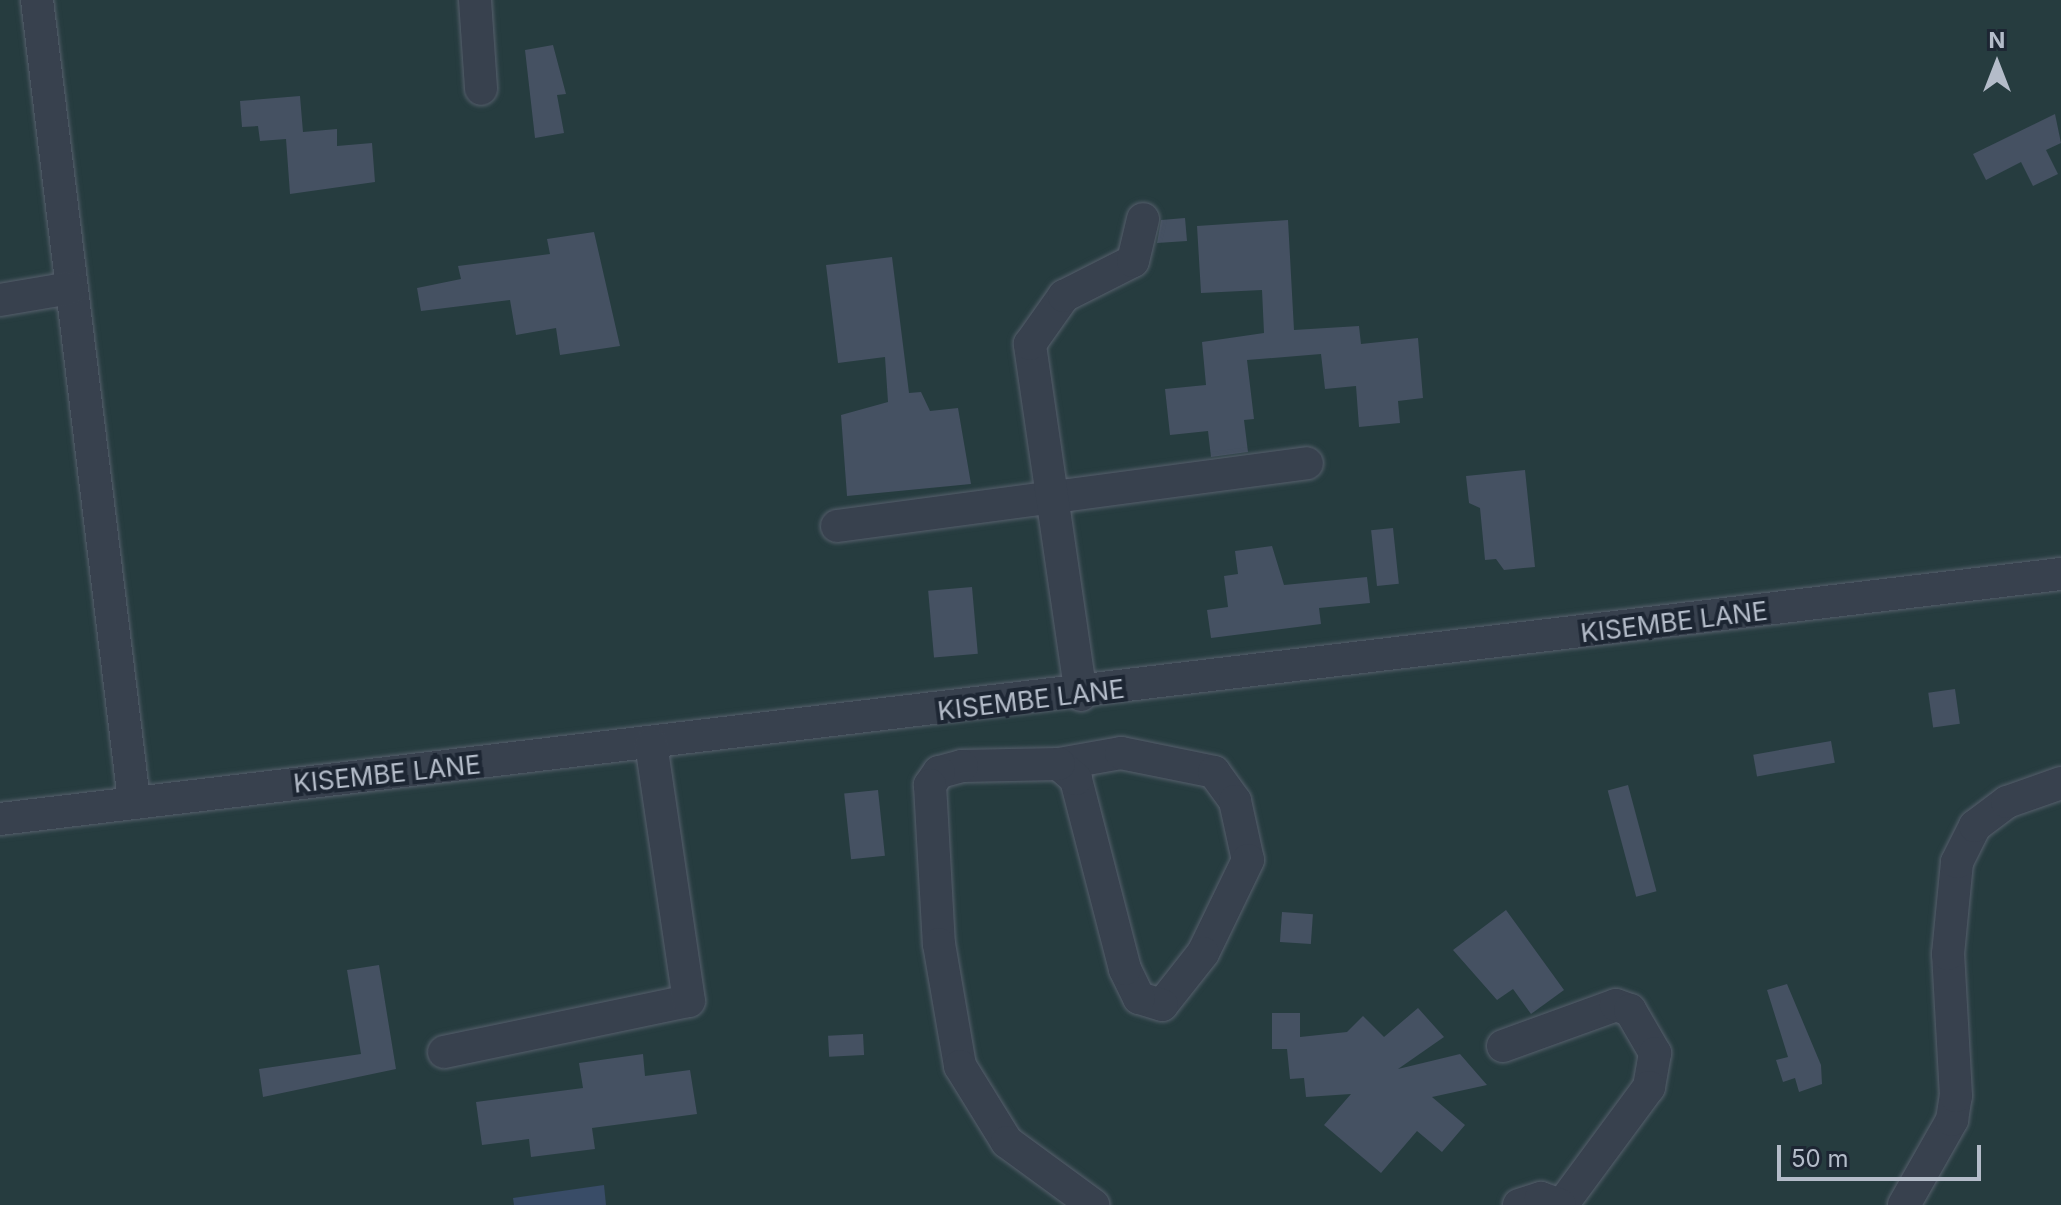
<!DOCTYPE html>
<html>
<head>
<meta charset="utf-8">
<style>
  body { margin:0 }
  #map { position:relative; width:2061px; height:1205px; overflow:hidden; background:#242f3e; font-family:Inter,sans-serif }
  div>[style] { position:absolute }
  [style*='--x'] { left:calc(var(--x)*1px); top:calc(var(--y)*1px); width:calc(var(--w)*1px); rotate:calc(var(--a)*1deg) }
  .green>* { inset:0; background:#263c3f; transform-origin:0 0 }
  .water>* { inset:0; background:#394c67 }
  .building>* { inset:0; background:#455162; transform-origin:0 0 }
  .roads { filter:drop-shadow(0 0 2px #565f6c) drop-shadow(0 0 2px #565f6c) }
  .minor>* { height:32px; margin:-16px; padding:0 16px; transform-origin:16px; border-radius:16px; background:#38414e }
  span { translate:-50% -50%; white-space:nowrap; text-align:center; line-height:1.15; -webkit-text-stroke:8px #1d2633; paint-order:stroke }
  .street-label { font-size:26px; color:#b4bcc9 }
  .north { position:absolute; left:1957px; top:24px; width:80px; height:80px; -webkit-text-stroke:6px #1d2633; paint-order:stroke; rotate:0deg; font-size:22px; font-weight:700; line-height:32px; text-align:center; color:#b4bcc9 }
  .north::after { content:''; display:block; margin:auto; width:28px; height:36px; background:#b4bcc9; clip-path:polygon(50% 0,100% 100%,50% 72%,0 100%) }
  .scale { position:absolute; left:1777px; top:1145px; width:204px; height:36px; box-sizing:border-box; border:4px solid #b4bcc9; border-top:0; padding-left:10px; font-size:24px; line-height:28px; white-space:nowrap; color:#b4bcc9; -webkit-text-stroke:6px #1d2633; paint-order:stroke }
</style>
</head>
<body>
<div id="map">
  <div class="green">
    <i style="left:0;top:0;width:2061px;height:1205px"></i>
  </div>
  <div class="water">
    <i style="clip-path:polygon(604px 1185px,606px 1205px,514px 1205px,513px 1198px)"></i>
  </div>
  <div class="building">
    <i style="clip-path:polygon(553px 45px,566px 94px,557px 95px,564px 133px,535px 138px,525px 50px)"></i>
    <i style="clip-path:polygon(300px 96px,303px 132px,337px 129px,337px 146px,372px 143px,375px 182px,290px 194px,286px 139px,260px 141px,258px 126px,242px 127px,240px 101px)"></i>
    <i style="clip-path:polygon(2055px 114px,2061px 143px,2046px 150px,2058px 174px,2033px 186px,2021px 162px,1986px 180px,1973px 154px)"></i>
    <i style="clip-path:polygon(1185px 218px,1187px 241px,1157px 243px,1161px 220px)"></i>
    <i style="clip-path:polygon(1288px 220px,1294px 330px,1359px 326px,1361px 344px,1418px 338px,1423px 398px,1398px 401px,1400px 423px,1359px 427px,1356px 386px,1325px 389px,1321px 354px,1247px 360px,1254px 419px,1244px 420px,1248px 452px,1211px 457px,1208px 431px,1170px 435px,1165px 389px,1206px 385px,1202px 342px,1264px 333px,1262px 290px,1201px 293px,1197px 226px)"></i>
    <i style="clip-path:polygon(594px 232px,620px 346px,560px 355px,556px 328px,516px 335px,510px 300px,421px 311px,417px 288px,461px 279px,458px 266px,550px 254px,547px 239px)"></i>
    <i style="clip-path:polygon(892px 257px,909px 393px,921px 392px,930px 411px,958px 408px,971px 484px,847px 496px,841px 415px,888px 402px,885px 357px,838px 363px,826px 265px)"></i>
    <i style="clip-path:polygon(1525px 470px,1535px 567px,1504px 570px,1496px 559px,1485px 560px,1480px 508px,1469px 503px,1466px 476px)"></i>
    <i style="left:1393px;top:528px;width:56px;height:22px;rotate:84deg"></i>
    <i style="clip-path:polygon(1272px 546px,1284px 585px,1367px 577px,1370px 603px,1319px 608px,1321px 624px,1211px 638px,1207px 610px,1228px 607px,1224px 576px,1238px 574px,1235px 551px)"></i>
    <i style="left:972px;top:587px;width:67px;height:44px;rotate:85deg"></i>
    <i style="left:1955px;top:689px;width:35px;height:27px;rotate:82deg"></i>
    <i style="left:1831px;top:741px;width:22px;height:79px;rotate:80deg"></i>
    <i style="left:1628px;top:785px;width:110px;height:21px;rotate:75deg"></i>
    <i style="left:878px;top:790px;width:66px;height:34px;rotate:84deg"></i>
    <i style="clip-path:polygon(1506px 910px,1564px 990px,1531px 1014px,1513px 989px,1497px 1000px,1453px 950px)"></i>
    <i style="left:1282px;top:912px;width:31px;height:30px;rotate:4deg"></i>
    <i style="clip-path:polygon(379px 965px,396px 1069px,263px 1097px,259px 1069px,361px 1054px,347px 970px)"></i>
    <i style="clip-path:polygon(1787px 984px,1821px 1065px,1822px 1084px,1799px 1092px,1795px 1078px,1783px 1082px,1776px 1060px,1788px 1057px,1767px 990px)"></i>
    <i style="clip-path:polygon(1418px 1008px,1444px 1037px,1398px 1069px,1460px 1054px,1487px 1085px,1432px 1097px,1465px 1125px,1442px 1152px,1417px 1131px,1381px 1173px,1324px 1125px,1351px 1094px,1306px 1097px,1304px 1078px,1290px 1079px,1287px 1049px,1272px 1049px,1272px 1013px,1300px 1013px,1300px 1037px,1347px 1032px,1363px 1016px,1384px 1037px)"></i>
    <i style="left:863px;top:1034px;width:21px;height:35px;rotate:87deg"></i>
    <i style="clip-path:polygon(643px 1054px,645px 1076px,690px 1070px,697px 1114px,592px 1128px,595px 1149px,531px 1157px,529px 1139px,482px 1145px,476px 1102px,583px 1088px,579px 1063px)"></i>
  </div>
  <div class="roads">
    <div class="minor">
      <i style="--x:37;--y:0;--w:806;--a:83.09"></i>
      <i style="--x:475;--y:0;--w:89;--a:86.1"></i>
      <i style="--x:0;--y:300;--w:72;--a:-9.6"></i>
      <i style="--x:837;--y:526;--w:474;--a:-7.6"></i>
      <i style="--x:1081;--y:695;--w:355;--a:-98.3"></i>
      <i style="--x:1030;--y:344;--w:59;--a:-54.7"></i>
      <i style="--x:1064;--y:296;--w:77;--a:-26.9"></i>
      <i style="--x:1133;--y:261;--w:43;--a:-76.6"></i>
      <i style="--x:1059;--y:764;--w:63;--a:-10.1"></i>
      <i style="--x:1121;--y:753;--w:95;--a:11.5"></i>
      <i style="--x:1214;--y:772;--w:36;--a:54"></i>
      <i style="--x:1235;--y:801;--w:60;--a:77.6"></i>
      <i style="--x:1248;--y:860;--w:103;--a:115.8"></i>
      <i style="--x:1203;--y:953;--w:66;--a:128.3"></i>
      <i style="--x:1162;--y:1005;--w:24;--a:-163"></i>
      <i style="--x:1139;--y:998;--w:32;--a:-116"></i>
      <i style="--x:1125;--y:969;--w:196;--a:-104.5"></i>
      <i style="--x:1076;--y:779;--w:23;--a:-139"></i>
      <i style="--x:1059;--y:764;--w:97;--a:178.8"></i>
      <i style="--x:962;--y:766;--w:24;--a:165"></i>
      <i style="--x:939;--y:772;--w:16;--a:125"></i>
      <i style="--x:930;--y:785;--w:159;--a:86.8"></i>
      <i style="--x:939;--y:944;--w:124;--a:80.2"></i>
      <i style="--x:960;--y:1066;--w:89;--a:58.3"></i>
      <i style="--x:1007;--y:1142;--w:107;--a:36.2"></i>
      <i style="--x:0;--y:819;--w:2076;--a:-6.78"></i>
      <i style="--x:1503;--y:1046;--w:120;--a:-19.9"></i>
      <i style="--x:1616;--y:1005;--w:15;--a:20"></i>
      <i style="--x:1630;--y:1010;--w:50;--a:59.8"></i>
      <i style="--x:1655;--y:1053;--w:35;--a:100"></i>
      <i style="--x:1649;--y:1087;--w:147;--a:126.4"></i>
      <i style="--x:444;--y:1052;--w:250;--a:-11.8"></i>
      <i style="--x:689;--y:1001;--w:260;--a:-98.4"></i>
      <i style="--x:1519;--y:1205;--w:23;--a:-18"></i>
      <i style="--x:1541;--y:1198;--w:20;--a:20"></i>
      <i style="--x:1904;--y:1205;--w:98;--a:-60.5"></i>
      <i style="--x:1952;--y:1120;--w:24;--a:-81"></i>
      <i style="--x:1956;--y:1096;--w:142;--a:-93.2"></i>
      <i style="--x:1948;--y:954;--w:92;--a:-84.4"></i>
      <i style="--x:1957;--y:862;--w:40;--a:-63.4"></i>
      <i style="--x:1975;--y:826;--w:40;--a:-37"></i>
      <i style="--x:2007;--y:802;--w:57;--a:-19.4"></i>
    </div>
  </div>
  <div class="street-label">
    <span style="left:1674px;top:622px;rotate:-7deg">KISEMBE LANE</span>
    <span style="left:1031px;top:700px;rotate:-7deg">KISEMBE LANE</span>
    <span style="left:387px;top:774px;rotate:-6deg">KISEMBE LANE</span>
  </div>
  <div class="north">N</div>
  <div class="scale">50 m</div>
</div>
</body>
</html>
